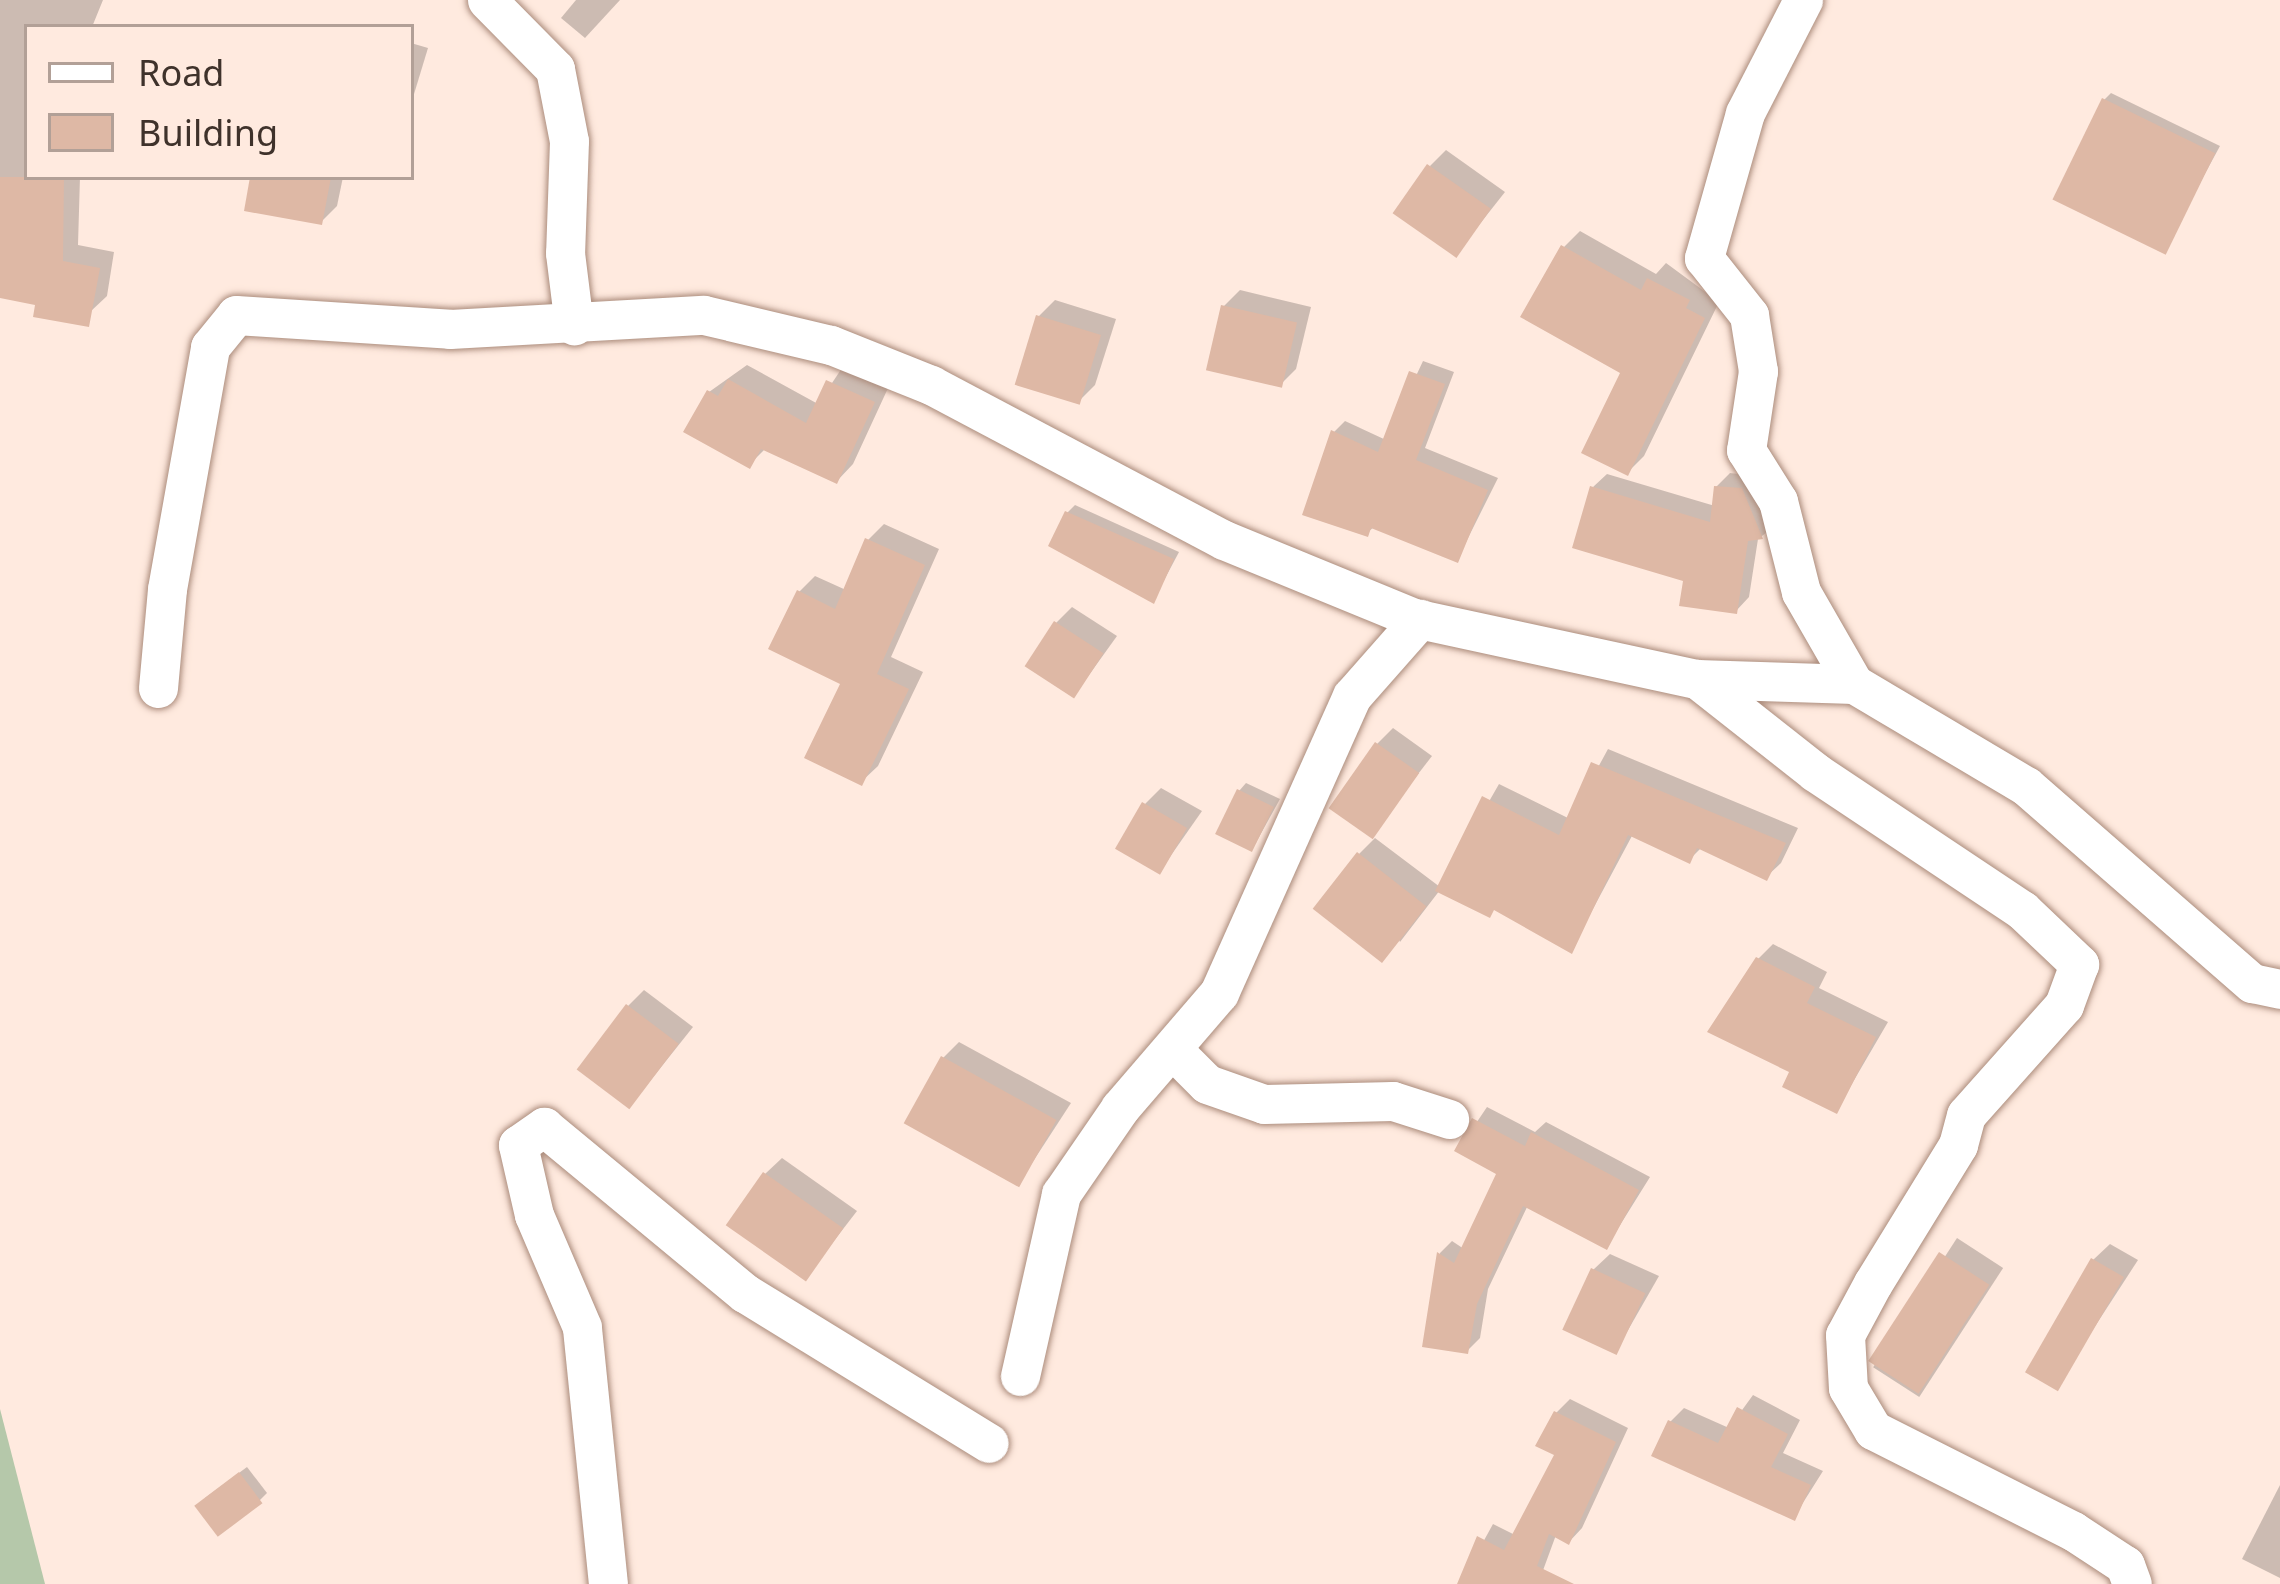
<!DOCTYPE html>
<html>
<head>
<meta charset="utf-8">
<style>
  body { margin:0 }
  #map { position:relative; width:2280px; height:1584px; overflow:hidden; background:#ffeadf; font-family:"Noto Sans",sans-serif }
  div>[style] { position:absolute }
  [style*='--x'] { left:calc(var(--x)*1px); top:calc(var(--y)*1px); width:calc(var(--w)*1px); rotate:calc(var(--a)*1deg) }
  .green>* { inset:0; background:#b5c8aa }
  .shadow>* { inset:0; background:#0003; transform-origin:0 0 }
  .building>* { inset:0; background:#deb8a5; transform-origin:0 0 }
  .roads { filter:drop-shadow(0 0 3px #ac8c7c) drop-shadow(0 0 3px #ac8c7c) }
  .street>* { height:39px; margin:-19.5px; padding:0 19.5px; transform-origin:19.5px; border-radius:19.5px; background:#fff }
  span { translate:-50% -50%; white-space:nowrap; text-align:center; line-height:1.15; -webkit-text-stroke:9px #ffeadf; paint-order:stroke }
  .legend { position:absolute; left:24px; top:24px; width:390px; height:156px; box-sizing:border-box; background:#ffeadf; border:3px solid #b2a097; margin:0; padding:15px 21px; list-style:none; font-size:36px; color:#3f322b }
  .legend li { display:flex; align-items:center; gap:24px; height:60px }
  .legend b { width:60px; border:3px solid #b2a097 }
</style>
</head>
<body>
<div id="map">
  <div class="green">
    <i style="clip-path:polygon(0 1409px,45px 1584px,0 1584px)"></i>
  </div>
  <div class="shadow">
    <i style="clip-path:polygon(0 0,103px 0,92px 27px,27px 27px,27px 177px,80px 177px,78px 245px,114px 252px,107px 296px,90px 312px,0 295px)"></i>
    <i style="clip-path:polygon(576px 0,620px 0,585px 38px,561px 18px)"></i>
    <i style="clip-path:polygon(411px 43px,428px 48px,411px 104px)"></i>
    <i style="clip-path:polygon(2111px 93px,2220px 146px,2163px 251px,2104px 100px)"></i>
    <i style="clip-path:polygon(1446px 150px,1505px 192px,1456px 254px,1430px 166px)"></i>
    <i style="clip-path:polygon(253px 177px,343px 177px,337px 206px,321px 222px)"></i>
    <i style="clip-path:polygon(1580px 231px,1656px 274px,1666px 263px,1719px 302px,1644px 456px,1628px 472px,1624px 372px,1564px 247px)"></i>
    <i style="clip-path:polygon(1240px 290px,1311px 307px,1296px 369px,1279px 386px,1224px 306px)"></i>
    <i style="clip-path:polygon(1055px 300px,1116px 319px,1095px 385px,1079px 401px,1039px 316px)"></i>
    <i style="clip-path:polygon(1423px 361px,1454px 372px,1425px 448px,1498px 478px,1457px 560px,1375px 526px,1367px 533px,1334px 432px,1345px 421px,1386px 440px)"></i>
    <i style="clip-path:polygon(747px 365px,818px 404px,844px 365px,889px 386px,853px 464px,837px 481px,766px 448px,749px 465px,709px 392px)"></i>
    <i style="clip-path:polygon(1730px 473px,1755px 476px,1775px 526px,1758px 539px,1749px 597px,1736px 611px,1686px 579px,1593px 487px,1607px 474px,1715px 506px,1716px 487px)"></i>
    <i style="clip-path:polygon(1075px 505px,1179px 552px,1153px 601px,1067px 513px)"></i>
    <i style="clip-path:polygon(884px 524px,939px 549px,891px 657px,923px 672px,878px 766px,861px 782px,844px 683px,799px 592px,815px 576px,846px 590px,868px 540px)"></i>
    <i style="clip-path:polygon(1072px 607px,1117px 636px,1076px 693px,1056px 623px)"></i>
    <i style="clip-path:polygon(1393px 728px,1432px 756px,1371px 835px,1377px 744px)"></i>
    <i style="clip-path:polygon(1608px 749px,1798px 828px,1781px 863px,1766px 877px,1702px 847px,1689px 860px,1633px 834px,1571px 950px,1496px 908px,1440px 890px,1400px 942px,1359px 854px,1375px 838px,1440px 887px,1499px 784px,1570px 819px)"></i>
    <i style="clip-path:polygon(1246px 783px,1280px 799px,1253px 848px,1239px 791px)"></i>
    <i style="clip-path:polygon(1161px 788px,1202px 811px,1160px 871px,1145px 804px)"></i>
    <i style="clip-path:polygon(1773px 944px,1827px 972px,1819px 988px,1888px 1022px,1836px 1111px,1793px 1071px,1758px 959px)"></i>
    <i style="clip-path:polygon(644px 990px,693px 1027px,630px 1106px,628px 1006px)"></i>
    <i style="clip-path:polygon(959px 1042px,1071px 1103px,1019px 1183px,943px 1058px)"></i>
    <i style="clip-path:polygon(1487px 1107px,1535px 1132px,1546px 1122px,1650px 1177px,1607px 1246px,1528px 1205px,1488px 1289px,1480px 1338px,1467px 1351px,1425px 1344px,1440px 1253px,1452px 1241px,1464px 1249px,1500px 1173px,1458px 1150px)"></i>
    <i style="clip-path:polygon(782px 1158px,857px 1211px,806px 1277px,765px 1174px)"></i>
    <i style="left:1957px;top:1238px;width:55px;height:154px;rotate:33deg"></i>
    <i style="clip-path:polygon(2110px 1244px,2138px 1260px,2055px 1388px,2093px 1260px)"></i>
    <i style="clip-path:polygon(1610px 1254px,1659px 1276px,1616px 1351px,1593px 1270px)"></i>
    <i style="clip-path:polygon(1753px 1395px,1800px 1420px,1783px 1453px,1823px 1471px,1794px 1517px,1670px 1422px,1684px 1408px,1729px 1428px)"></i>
    <i style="clip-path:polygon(1570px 1399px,1628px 1428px,1582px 1528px,1569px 1542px,1556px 1535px,1538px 1584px,1460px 1584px,1493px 1524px,1515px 1535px,1558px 1454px,1556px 1413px)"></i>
    <i style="clip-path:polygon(247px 1467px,267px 1493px,260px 1500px,205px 1498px)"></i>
    <i style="clip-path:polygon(2280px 1485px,2280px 1578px,2242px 1559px)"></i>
  </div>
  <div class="building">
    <i style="left:2102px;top:98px;width:126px;height:113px;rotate:26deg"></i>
    <i style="left:1427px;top:164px;width:78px;height:60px;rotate:35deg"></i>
    <i style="clip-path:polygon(0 177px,64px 177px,63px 261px,100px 268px,89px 327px,33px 317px,35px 305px,0 298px)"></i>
    <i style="clip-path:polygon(250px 177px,331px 177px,322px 225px,244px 211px)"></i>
    <i style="clip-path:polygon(1561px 245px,1641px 290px,1647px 278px,1690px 300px,1686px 308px,1705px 318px,1628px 476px,1581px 453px,1620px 373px,1520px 317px)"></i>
    <i style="left:1221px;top:305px;width:78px;height:67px;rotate:13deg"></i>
    <i style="left:1036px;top:315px;width:68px;height:73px;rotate:17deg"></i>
    <i style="clip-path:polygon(1409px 371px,1445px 384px,1416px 460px,1488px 490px,1458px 563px,1371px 528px,1368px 537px,1302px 515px,1331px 430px,1378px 452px)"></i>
    <i style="clip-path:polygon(728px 379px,806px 423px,826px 380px,875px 402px,837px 484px,761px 449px,750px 469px,683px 432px,707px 390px,718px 396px)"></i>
    <i style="clip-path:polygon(1590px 486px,1710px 522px,1714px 486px,1742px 488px,1763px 539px,1748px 541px,1737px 614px,1679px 606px,1683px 581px,1572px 548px)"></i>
    <i style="clip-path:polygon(1065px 511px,1174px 559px,1154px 604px,1048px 546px)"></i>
    <i style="clip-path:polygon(865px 538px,925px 565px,877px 674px,909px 689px,862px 786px,804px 758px,840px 684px,768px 649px,797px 590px,835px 609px)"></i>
    <i style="left:1054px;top:621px;width:59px;height:54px;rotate:33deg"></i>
    <i style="left:1375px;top:742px;width:54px;height:81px;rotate:35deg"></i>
    <i style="clip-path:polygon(1591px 762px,1786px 843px,1767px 881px,1697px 848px,1690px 864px,1628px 835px,1572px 954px,1494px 910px,1490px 918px,1435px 891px,1482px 796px,1559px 835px)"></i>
    <i style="left:1237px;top:789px;width:41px;height:50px;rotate:26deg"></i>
    <i style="left:1142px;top:802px;width:52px;height:54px;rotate:30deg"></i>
    <i style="left:1357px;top:852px;width:88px;height:72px;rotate:38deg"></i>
    <i style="clip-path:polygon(1756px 957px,1815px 987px,1807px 1003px,1876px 1037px,1837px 1114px,1782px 1087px,1789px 1072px,1707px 1032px)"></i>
    <i style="left:626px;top:1004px;width:66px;height:82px;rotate:37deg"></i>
    <i style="left:941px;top:1056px;width:132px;height:77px;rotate:29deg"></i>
    <i style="clip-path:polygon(1472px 1118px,1525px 1146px,1531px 1132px,1639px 1190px,1607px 1250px,1523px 1206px,1477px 1304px,1468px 1354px,1422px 1347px,1437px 1252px,1454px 1263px,1496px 1174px,1454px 1151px)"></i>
    <i style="left:763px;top:1172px;width:98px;height:65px;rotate:35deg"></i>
    <i style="left:1939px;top:1252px;width:60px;height:130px;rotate:33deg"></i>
    <i style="left:2091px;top:1258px;width:38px;height:132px;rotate:30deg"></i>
    <i style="left:1591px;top:1268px;width:60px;height:68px;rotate:25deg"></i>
    <i style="clip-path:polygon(1737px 1407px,1788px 1434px,1771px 1467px,1811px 1485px,1795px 1521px,1651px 1456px,1668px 1420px,1718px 1443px)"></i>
    <i style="clip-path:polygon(1554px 1411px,1616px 1442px,1569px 1545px,1549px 1534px,1537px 1566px,1574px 1584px,1457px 1584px,1477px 1536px,1504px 1550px,1554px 1455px,1535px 1446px)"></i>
    <i style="left:239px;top:1472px;width:39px;height:56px;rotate:53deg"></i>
  </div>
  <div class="roads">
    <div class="street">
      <i style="--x:487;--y:0;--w:97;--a:45.4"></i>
      <i style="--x:555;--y:69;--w:73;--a:79"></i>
      <i style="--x:569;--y:141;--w:112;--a:92"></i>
      <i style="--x:565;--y:253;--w:73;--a:82.9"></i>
      <i style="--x:1803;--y:0;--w:127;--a:117.2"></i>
      <i style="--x:1745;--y:113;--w:151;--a:105.8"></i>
      <i style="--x:1704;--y:258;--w:73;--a:51.7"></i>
      <i style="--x:1749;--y:315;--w:57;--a:80.9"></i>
      <i style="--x:1758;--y:371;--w:80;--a:98.6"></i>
      <i style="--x:1746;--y:450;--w:60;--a:57.9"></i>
      <i style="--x:1778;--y:501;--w:94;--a:75.8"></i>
      <i style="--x:1801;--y:592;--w:106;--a:60.1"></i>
      <i style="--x:1697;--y:679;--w:150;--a:38.2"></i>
      <i style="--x:1815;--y:772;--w:249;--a:33.7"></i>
      <i style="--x:2022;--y:910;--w:79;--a:43.5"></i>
      <i style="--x:2079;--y:964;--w:44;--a:110.1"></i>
      <i style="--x:2064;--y:1005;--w:147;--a:131.7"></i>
      <i style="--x:1966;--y:1115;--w:31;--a:105"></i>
      <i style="--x:1958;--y:1145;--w:162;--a:121.6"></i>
      <i style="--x:1873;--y:1283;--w:59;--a:118.3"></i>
      <i style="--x:1845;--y:1335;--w:53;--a:86.8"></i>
      <i style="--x:1848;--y:1388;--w:49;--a:59.2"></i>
      <i style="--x:1873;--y:1430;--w:224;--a:26.8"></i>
      <i style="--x:2073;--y:1531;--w:62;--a:33.2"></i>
      <i style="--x:2125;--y:1565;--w:20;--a:70"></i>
      <i style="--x:158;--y:688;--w:99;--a:-84.8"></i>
      <i style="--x:167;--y:589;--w:246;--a:-79.9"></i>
      <i style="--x:210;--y:347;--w:41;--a:-50.9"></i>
      <i style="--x:236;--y:315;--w:214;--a:3.7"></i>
      <i style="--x:450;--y:329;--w:254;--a:-3.2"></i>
      <i style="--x:704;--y:315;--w:130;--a:13.3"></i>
      <i style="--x:831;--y:345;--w:108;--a:21.8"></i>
      <i style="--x:931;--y:385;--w:331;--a:27.9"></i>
      <i style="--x:1224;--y:540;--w:205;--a:22.3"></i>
      <i style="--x:1414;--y:618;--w:289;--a:12.2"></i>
      <i style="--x:1697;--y:679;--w:157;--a:1.8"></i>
      <i style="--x:1854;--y:684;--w:200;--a:30.7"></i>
      <i style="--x:2026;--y:786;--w:300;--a:41.1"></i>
      <i style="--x:2252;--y:983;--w:29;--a:12"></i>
      <i style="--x:1172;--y:1049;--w:49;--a:45"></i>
      <i style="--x:1207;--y:1084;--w:60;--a:19.3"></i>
      <i style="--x:1264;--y:1104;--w:129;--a:-1.3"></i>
      <i style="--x:1393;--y:1101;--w:59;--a:17.8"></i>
      <i style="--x:1020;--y:1376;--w:187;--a:-77.3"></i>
      <i style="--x:1061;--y:1194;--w:104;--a:-55.5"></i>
      <i style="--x:1120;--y:1108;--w:152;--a:-49.3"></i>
      <i style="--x:1219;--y:993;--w:325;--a:-65.9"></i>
      <i style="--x:1352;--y:696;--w:103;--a:-48.6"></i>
      <i style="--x:608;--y:1584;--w:258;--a:-95.8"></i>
      <i style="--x:582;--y:1327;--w:122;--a:-113.2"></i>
      <i style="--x:534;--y:1215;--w:72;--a:-102.9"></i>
      <i style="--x:518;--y:1145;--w:32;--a:-35"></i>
      <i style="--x:544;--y:1127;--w:261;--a:39.6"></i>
      <i style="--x:745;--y:1293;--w:286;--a:31.6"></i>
    </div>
  </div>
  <ul class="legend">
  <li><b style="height:15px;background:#fff"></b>Road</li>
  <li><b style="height:33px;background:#deb8a5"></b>Building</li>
  </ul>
</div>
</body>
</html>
